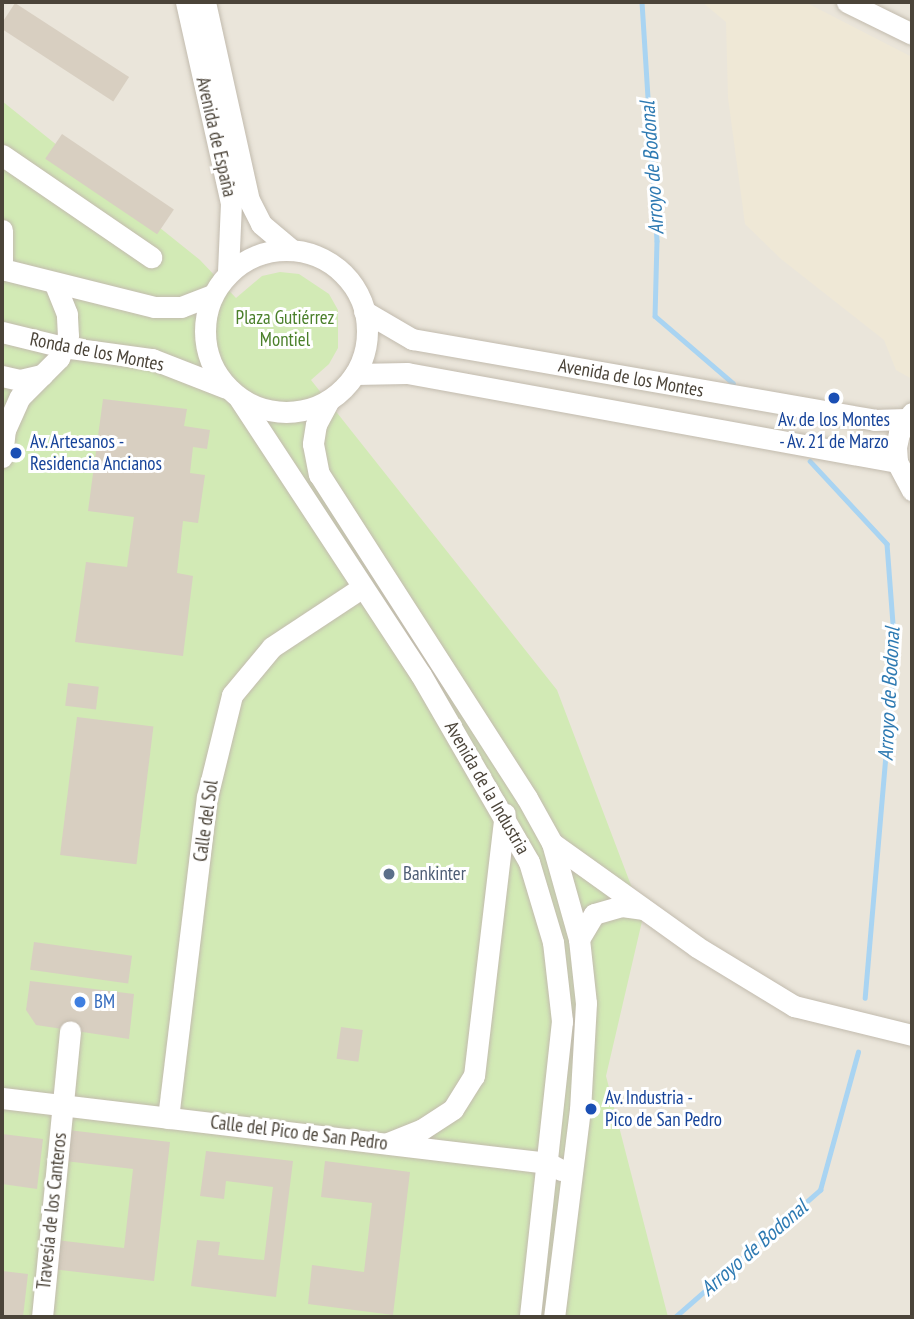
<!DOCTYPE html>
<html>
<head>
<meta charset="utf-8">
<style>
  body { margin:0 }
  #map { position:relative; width:914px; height:1319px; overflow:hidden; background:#f6f3ec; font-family:"PT Sans Narrow",sans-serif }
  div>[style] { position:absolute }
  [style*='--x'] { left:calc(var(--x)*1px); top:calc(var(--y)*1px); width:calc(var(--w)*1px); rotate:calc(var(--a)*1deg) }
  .residential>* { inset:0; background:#eae5da; transform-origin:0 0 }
  .education>* { inset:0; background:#efe8d6 }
  .green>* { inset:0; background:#d2eab5 }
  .stream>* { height:4.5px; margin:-2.25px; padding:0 2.25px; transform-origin:2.25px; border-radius:2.25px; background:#a9d4f2 }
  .building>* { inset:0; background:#d8cfc1; transform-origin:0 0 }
  .roads { filter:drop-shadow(0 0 2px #c2bbae) drop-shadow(0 0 2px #c2bbae) }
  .minor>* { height:21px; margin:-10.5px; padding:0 10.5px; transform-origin:10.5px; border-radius:10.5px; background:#fff }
  .minor>.ring { margin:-10.5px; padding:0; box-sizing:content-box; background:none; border:21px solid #fff; border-radius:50% }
  .dots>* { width:19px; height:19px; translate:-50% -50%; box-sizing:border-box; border:4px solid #fff; border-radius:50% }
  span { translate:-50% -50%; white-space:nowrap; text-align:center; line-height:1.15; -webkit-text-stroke:6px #fff; paint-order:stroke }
  .street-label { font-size:19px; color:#4b4439 }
  .park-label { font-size:19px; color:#4a7f2a }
  .transit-label { font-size:19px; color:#164399 }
  .left { translate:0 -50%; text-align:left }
  .service-label { font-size:19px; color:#4e5e75 }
  .shop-label { font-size:19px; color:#366cbe }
  .water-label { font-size:21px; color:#2e7ab2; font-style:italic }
  .frame { position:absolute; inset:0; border:4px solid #4b4439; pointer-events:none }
</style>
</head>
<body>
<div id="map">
  <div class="residential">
    <i style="left:2px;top:2px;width:910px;height:1315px"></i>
  </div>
  <div class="education">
    <i style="clip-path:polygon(702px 2px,805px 2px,912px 57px,912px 379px,896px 370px,884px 340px,781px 259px,745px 224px,728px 98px,726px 22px)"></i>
  </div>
  <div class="green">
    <i style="clip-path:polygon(2px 101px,200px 260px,236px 298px,262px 276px,280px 272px,299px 274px,329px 294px,338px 310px,338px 348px,329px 364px,311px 380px,557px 690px,643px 917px,606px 1076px,668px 1317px,2px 1317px)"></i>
  </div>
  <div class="stream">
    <i style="--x:642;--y:2;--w:239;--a:86.4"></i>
    <i style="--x:657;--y:241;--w:75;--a:91.5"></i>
    <i style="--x:655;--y:316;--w:103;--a:40.7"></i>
    <i style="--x:810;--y:461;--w:113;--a:47.1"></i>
    <i style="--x:887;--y:544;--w:106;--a:85.7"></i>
    <i style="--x:895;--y:650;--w:349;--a:94.9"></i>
    <i style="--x:675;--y:1317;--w:193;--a:-41.2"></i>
    <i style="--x:820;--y:1190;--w:143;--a:-74.6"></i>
  </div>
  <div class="building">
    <i style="left:15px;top:3px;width:136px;height:29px;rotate:33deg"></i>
    <i style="left:62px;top:134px;width:135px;height:30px;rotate:34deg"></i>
    <i style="clip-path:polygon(103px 399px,187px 409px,184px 426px,210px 430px,207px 449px,193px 447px,190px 473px,205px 475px,198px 523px,183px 521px,177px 573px,193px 576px,183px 656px,75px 642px,86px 562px,127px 567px,134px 517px,88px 511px)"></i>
    <i style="left:68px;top:683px;width:31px;height:23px;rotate:7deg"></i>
    <i style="left:77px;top:717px;width:77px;height:139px;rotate:7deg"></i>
    <i style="left:34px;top:942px;width:99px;height:28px;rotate:8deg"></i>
    <i style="clip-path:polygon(30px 981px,134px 994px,129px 1039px,36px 1025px,26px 1010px)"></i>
    <i style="left:341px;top:1027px;width:22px;height:32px;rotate:8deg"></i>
    <i style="clip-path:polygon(68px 1130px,170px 1142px,154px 1281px,52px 1269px,56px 1240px,124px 1248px,133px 1169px,65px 1161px)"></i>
    <i style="clip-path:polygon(2px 1134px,43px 1139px,37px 1189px,2px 1184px)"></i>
    <i style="clip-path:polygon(206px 1151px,293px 1161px,276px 1297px,191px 1286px,197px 1240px,220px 1242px,218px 1255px,264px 1260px,273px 1187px,226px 1181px,224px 1199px,200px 1196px)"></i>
    <i style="clip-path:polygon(325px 1161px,410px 1172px,393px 1315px,308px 1304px,312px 1265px,364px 1272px,372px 1203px,321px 1197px)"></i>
    <i style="clip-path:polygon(2px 1271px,28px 1274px,23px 1317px,2px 1317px)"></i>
  </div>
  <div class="roads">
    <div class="minor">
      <i style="--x:186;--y:2;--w:206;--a:77.4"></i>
      <i style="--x:231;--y:203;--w:70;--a:92.5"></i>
      <i style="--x:205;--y:2;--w:203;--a:77.5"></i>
      <i style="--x:249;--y:200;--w:27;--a:63"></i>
      <i style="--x:261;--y:224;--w:40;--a:40"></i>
      <i style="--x:847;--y:2;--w:72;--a:26.2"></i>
      <i style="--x:2;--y:155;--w:181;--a:34.4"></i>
      <i style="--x:2;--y:230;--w:40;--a:90"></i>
      <i class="ring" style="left:205px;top:250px;width:141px;height:141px"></i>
      <i style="--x:2;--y:269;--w:157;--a:14"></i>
      <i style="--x:154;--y:307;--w:27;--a:0"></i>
      <i style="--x:181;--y:307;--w:34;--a:-21"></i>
      <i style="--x:364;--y:311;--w:56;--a:30.3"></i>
      <i style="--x:412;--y:339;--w:469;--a:9.9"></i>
      <i style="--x:874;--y:420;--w:32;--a:-2"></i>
      <i style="--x:2;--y:332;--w:63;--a:13.8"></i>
      <i style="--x:63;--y:347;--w:90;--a:7.7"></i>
      <i style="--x:152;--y:359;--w:79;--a:21.4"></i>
      <i style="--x:355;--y:374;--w:52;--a:-1.1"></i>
      <i style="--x:407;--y:373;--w:498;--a:10.3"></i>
      <i style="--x:2;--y:376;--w:18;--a:13"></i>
      <i style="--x:20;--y:380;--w:23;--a:-13"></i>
      <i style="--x:239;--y:398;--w:331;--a:56.7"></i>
      <i style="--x:421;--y:675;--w:216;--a:60"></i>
      <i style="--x:529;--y:862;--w:84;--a:73.3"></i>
      <i style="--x:553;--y:942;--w:80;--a:83.5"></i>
      <i style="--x:562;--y:1021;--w:298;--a:96.2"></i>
      <i style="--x:329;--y:400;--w:27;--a:118"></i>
      <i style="--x:316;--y:424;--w:20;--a:99"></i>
      <i style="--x:313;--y:444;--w:31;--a:79"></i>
      <i style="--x:319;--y:474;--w:385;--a:57.3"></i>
      <i style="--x:527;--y:798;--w:51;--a:60.9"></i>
      <i style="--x:552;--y:843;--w:100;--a:74.3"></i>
      <i style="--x:579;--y:939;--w:64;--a:83.8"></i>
      <i style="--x:586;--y:1003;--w:106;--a:93.2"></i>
      <i style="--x:580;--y:1109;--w:210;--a:97.1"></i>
      <i style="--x:912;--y:413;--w:24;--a:123"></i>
      <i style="--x:899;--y:433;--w:14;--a:102"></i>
      <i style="--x:896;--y:447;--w:15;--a:86"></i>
      <i style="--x:897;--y:462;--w:32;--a:62"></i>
      <i style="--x:2;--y:457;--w:27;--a:-84"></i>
      <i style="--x:5;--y:430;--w:36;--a:-66"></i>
      <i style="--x:20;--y:397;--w:55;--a:-45"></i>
      <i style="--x:59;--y:358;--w:24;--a:-68"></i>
      <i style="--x:68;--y:336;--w:22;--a:-93"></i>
      <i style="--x:67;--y:314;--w:32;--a:-112"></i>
      <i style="--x:552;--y:843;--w:178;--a:35.6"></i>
      <i style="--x:697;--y:947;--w:114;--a:31.3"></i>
      <i style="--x:794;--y:1006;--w:122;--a:13.8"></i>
      <i style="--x:579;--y:939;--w:29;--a:-59"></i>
      <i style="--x:594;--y:914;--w:29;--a:-16"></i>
      <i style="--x:622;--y:906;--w:22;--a:8"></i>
      <i style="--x:2;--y:1098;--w:550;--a:6.79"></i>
      <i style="--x:548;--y:1163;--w:15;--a:28"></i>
      <i style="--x:168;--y:1118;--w:323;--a:-83.1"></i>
      <i style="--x:207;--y:797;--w:105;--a:-76.2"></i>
      <i style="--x:232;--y:695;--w:62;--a:-50.2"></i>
      <i style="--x:272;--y:647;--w:107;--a:-33.5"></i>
      <i style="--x:388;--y:1143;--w:35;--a:-22"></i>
      <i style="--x:421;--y:1130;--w:38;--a:-33"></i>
      <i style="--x:453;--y:1109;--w:39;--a:-58"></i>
      <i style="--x:474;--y:1076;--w:264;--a:-83.3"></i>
      <i style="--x:42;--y:1317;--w:287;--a:-84.4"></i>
    </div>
  </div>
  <div class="dots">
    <i style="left:834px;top:398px;background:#1a4fb4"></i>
    <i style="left:16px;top:453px;background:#1a4fb4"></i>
    <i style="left:389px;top:874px;background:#5c6f8a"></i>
    <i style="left:80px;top:1002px;background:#3f7fe0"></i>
    <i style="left:591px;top:1109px;background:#1a4fb4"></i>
  </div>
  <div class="street-label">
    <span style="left:216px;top:137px;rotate:77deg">Avenida de España</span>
    <span style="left:97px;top:352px;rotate:11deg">Ronda de los Montes</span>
    <span style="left:631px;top:378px;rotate:10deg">Avenida de los Montes</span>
    <span style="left:487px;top:788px;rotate:60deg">Avenida de la Industria</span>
    <span style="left:206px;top:821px;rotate:-82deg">Calle del Sol</span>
    <span style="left:299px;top:1133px;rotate:7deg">Calle del Pico de San Pedro</span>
    <span style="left:52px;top:1211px;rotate:-84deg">Travesía de los Canteros</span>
  </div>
  <div class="park-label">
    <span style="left:285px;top:329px">Plaza Gutiérrez<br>Montiel</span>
  </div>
  <div class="transit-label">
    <span style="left:834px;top:431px">Av. de los Montes<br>- Av. 21 de Marzo</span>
    <span class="left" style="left:30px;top:453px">Av. Artesanos -<br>Residencia Ancianos</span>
    <span class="left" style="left:605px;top:1109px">Av. Industria -<br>Pico de San Pedro</span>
  </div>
  <div class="service-label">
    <span class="left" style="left:403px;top:874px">Bankinter</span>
  </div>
  <div class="shop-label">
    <span class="left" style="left:94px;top:1002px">BM</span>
  </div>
  <div class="water-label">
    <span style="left:652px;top:168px;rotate:-94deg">Arroyo de Bodonal</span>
    <span style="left:889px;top:694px;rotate:-87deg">Arroyo de Bodonal</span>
    <span style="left:754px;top:1248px;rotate:-41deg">Arroyo de Bodonal</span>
  </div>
  <div class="frame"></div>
</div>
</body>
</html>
